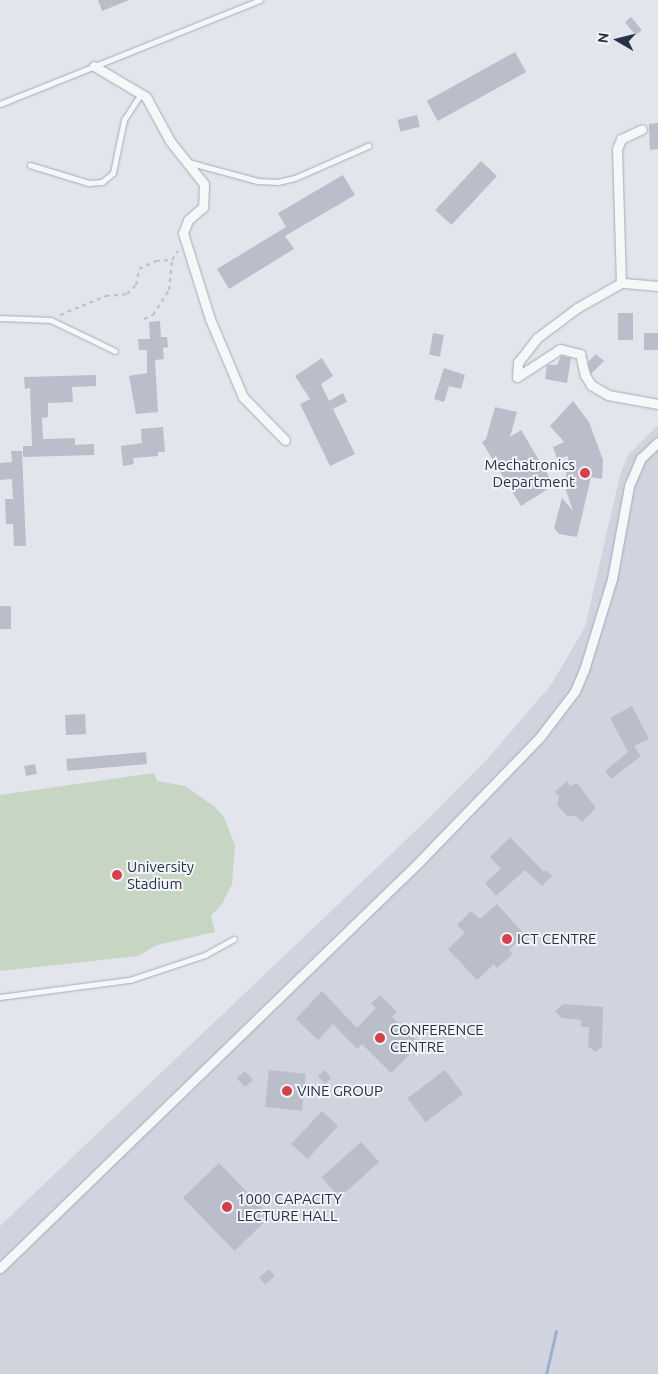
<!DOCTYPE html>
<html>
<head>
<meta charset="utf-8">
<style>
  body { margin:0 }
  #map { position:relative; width:658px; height:1374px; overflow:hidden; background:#e2e5ec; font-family:Ubuntu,sans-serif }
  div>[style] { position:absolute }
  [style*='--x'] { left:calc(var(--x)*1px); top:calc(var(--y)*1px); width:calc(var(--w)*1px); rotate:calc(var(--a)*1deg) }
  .built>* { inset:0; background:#d0d4de }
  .green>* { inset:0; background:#c6d6c3 }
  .stream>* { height:3px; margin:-1.5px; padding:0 1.5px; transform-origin:1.5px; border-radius:1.5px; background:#9bafce }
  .building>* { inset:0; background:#b9beca; transform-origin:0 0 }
  .path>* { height:2px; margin-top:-1px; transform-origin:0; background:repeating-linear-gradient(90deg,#bdc0c7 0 4px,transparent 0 8px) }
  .roads { filter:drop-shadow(0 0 1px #a7abb7) drop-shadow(0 0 1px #a7abb7) }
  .service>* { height:4.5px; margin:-2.25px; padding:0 2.25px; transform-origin:2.25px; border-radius:2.25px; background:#f6f7f9 }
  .minor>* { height:9px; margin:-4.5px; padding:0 4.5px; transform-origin:4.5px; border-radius:4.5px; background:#f6f7f9 }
  .dots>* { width:14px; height:14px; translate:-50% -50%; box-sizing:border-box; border:2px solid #f2f4f9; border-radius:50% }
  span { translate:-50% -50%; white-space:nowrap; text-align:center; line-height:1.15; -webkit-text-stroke:4px #f2f4f9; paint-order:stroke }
  .poi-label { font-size:15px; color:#293145 }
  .right { translate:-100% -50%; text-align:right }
  .left { translate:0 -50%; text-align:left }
  .north { position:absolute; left:593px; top:15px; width:50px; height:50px; -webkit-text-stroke:4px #f2f4f9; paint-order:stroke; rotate:278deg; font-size:14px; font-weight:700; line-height:20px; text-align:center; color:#293145 }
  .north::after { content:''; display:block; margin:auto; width:18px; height:22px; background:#293145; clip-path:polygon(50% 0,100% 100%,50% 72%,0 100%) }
</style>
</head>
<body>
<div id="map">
  <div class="built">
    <i style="clip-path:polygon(658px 425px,658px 1374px,0 1374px,0 1226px,431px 816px,489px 757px,551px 685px,585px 627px,620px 475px,628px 455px)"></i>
  </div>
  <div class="green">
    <i style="clip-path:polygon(154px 773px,157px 781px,185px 786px,215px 807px,224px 817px,235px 845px,232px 884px,222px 904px,211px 916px,215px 932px,157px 945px,138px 956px,0 971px,0 795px)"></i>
  </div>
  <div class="stream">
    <i style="--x:546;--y:1374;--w:44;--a:-76.9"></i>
  </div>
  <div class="building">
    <i style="clip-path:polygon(98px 0,129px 0,102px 11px)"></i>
    <i style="left:631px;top:17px;width:17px;height:8px;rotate:50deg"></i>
    <i style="left:515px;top:52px;width:23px;height:101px;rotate:61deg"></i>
    <i style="left:417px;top:115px;width:12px;height:20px;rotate:76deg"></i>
    <i style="clip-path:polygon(658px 123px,658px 149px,650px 150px,649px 124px)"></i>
    <i style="left:481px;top:161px;width:22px;height:67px;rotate:43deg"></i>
    <i style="clip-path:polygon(343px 175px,355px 195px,285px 236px,294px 249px,229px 289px,217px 269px,286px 227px,278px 213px)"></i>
    <i style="left:618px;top:313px;width:15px;height:27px"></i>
    <i style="clip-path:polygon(160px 321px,161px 337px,167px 337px,168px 347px,163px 348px,164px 359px,155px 360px,158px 412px,136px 414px,129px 376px,147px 373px,147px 350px,139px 350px,138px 339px,150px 339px,149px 322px)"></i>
    <i style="left:433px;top:333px;width:11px;height:22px;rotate:10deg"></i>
    <i style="left:644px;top:333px;width:14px;height:17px"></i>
    <i style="clip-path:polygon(596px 354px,604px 361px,591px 374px,588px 362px)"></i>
    <i style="clip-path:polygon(561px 356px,571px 358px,567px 383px,545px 379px,547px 365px,557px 365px)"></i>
    <i style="clip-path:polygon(322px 358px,333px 376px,321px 384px,329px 401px,343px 393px,347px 402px,333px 409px,355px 454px,330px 466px,300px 404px,310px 399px,295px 376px)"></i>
    <i style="clip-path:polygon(444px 368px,465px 375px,461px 389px,449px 386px,444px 402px,434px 399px)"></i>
    <i style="clip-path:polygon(96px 375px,96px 386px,72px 387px,73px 402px,48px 403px,48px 417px,42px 418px,43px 439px,75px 438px,75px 445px,94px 444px,94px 455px,23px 457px,23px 446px,32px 446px,30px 388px,25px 389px,24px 377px)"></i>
    <i style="clip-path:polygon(573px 401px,589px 422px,603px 460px,602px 479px,591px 477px,577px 537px,559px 534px,554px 528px,562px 498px,573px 511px,565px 487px,568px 456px,557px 459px,553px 447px,564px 442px,550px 426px)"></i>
    <i style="clip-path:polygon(495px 407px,517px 412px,510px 437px,521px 430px,554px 485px,521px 506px,482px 442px,486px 439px)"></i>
    <i style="clip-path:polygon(163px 427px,165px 452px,158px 452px,158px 456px,133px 458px,134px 464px,123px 466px,121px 446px,142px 443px,141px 429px)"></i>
    <i style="clip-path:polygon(11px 451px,22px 451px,26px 546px,14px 546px,13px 524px,6px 524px,5px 499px,13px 499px,12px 479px,0 480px,0 463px,12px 462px)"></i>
    <i style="left:11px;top:606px;width:23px;height:11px;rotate:90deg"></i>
    <i style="clip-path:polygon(632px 706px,649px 739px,634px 746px,641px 756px,611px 779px,605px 771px,628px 752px,610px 718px)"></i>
    <i style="left:85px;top:714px;width:20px;height:20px;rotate:87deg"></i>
    <i style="left:146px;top:752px;width:12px;height:80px;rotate:85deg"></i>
    <i style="left:35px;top:764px;width:10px;height:11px;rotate:79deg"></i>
    <i style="clip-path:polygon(567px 781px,570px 786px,577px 783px,596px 808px,582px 822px,576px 816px,567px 816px,557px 805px,559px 796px,555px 792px)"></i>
    <i style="clip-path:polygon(510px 837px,544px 872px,546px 870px,552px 876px,542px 886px,525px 870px,496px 896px,485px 883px,501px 869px,490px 857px)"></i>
    <i style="clip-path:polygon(497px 904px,525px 935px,509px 950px,513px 954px,497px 968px,494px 964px,477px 980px,448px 949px,465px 933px,457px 925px,471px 911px,480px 919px)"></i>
    <i style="clip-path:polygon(322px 991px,357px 1028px,376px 1008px,371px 1003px,380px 995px,397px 1012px,392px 1017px,420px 1044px,391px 1073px,362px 1044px,357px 1049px,333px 1024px,318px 1040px,296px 1019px)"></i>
    <i style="clip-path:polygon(563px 1004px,603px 1007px,602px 1047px,595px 1052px,588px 1046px,589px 1027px,581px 1027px,581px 1020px,562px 1018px,555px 1011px)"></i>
    <i style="left:269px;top:1070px;width:37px;height:37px;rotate:6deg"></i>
    <i style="clip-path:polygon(325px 1070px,331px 1078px,325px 1084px,318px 1076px)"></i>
    <i style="left:445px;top:1070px;width:30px;height:47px;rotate:53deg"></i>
    <i style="left:245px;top:1071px;width:12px;height:11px;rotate:48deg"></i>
    <i style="left:322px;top:1111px;width:22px;height:45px;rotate:43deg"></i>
    <i style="left:361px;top:1142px;width:27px;height:53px;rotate:48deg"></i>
    <i style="left:219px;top:1163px;width:74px;height:50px;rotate:46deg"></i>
    <i style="left:269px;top:1269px;width:9px;height:13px;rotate:49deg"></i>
  </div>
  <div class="path">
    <i style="--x:60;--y:315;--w:50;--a:-22.4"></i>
    <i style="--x:106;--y:296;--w:21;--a:-5"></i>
    <i style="--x:127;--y:294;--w:13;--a:-45"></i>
    <i style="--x:136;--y:285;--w:16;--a:-79"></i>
    <i style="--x:139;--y:269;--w:19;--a:-25"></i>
    <i style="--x:156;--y:261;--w:16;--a:-4"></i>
    <i style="--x:172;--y:260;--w:11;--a:-56"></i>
    <i style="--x:144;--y:319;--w:10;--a:-24"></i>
    <i style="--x:153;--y:315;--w:30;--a:-57"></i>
    <i style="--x:169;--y:290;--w:30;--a:-84"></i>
  </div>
  <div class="roads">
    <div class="service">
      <i style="--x:0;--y:104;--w:280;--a:-21.8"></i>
      <i style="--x:188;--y:162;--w:73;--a:15.2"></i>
      <i style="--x:258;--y:181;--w:20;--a:3"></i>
      <i style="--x:278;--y:182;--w:17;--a:-13"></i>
      <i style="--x:295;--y:178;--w:80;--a:-23.7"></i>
      <i style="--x:30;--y:165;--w:62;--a:17"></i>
      <i style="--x:89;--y:183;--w:13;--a:-4"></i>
      <i style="--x:102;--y:182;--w:14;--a:-39"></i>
      <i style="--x:113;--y:173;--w:54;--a:-78.3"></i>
      <i style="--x:124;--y:120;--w:31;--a:-57"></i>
      <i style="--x:0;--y:318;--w:51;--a:2.2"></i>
      <i style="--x:51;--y:320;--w:71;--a:25.8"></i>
      <i style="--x:0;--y:997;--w:131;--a:-7.5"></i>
      <i style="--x:130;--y:980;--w:79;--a:-18.4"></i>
      <i style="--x:205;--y:955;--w:33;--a:-29"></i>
    </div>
    <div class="minor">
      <i style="--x:94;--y:66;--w:61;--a:30.8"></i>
      <i style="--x:146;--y:97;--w:50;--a:61.4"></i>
      <i style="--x:170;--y:141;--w:55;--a:51.7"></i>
      <i style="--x:204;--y:184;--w:23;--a:92"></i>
      <i style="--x:203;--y:207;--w:20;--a:139"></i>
      <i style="--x:188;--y:220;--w:14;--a:111"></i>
      <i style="--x:183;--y:233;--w:90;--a:72.6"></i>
      <i style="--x:210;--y:319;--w:85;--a:67.1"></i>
      <i style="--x:243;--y:397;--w:60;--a:45.7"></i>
      <i style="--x:621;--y:283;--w:134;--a:-91.7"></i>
      <i style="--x:617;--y:149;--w:11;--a:-68"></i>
      <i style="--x:621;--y:139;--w:23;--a:-25"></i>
      <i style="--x:658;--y:286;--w:37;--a:-175"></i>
      <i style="--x:621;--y:283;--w:51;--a:150.4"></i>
      <i style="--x:577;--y:308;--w:50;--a:143.1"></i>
      <i style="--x:537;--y:338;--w:31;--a:128"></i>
      <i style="--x:518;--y:362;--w:15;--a:94"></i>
      <i style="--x:517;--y:377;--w:51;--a:-33.1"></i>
      <i style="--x:560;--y:349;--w:21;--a:14"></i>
      <i style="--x:580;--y:354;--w:22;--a:77"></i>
      <i style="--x:585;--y:375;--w:12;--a:59"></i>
      <i style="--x:591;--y:385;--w:20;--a:30"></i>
      <i style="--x:608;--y:395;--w:51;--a:10.2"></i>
      <i style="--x:0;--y:1268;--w:581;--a:-44.09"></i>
      <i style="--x:417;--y:864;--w:177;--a:-45.9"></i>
      <i style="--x:540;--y:737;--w:58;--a:-52.7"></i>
      <i style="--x:575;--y:691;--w:23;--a:-67"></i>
      <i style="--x:584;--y:670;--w:95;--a:-72.9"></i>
      <i style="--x:612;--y:579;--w:95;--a:-79.6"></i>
      <i style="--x:629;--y:486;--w:30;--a:-67"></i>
      <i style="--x:641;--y:458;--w:23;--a:-43"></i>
    </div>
  </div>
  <div class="dots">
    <i style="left:585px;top:473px;background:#d84049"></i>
    <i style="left:117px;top:875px;background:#d84049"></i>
    <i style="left:507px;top:939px;background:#d84049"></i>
    <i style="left:380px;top:1038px;background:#d84049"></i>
    <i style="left:287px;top:1091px;background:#d84049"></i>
    <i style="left:227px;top:1207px;background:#d84049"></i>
  </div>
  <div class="poi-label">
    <span class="right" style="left:575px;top:473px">Mechatronics<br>Department</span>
    <span class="left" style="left:127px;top:875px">University<br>Stadium</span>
    <span class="left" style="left:517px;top:939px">ICT CENTRE</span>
    <span class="left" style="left:390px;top:1038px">CONFERENCE<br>CENTRE</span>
    <span class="left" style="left:297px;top:1091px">VINE GROUP</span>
    <span class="left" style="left:237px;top:1207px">1000 CAPACITY<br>LECTURE HALL</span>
  </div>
  <div class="north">N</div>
</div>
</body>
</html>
